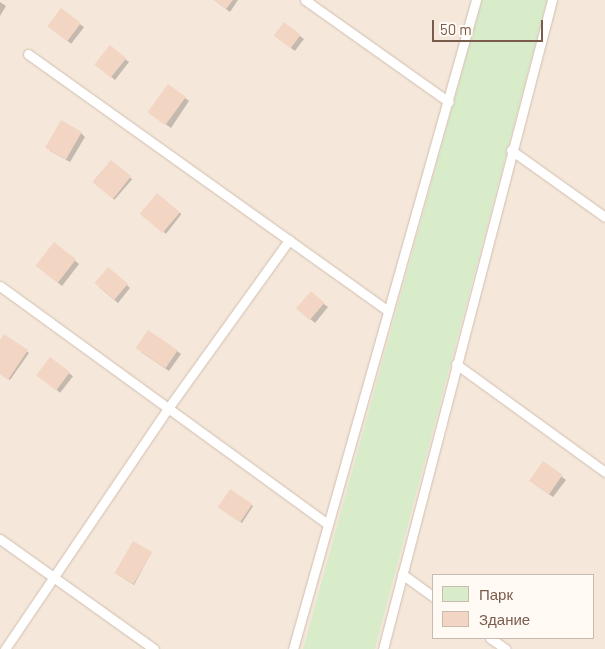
<!DOCTYPE html>
<html>
<head>
<meta charset="utf-8">
<style>
  body { margin:0 }
  #map { position:relative; width:605px; height:649px; overflow:hidden; background:#fdf6ec; font-family:Barlow,sans-serif }
  div>[style] { position:absolute }
  [style*='--x'] { left:calc(var(--x)*1px); top:calc(var(--y)*1px); width:calc(var(--w)*1px); rotate:calc(var(--a)*1deg) }
  .residential>* { inset:0; background:#f5e8da }
  .green>* { inset:0; background:#d8ecc9 }
  .shadow>* { inset:0; background:#0003; transform-origin:0 0 }
  .building>* { inset:0; background:#f3d5c3; transform-origin:0 0 }
  .roads { filter:drop-shadow(0 0 1px #d1beb0) drop-shadow(0 0 1px #d1beb0) }
  .service>* { height:9px; margin:-4.5px; padding:0 4.5px; transform-origin:4.5px; border-radius:4.5px; background:#fff }
  span { translate:-50% -50%; white-space:nowrap; text-align:center; line-height:1.15; -webkit-text-stroke:4.5px #fffaf3; paint-order:stroke }
  .legend { position:absolute; left:432px; top:574px; width:162px; height:65px; box-sizing:border-box; background:#fffaf3; border:1px solid #cabbb1; margin:0; padding:6px 9px; list-style:none; font-size:15px; color:#7a5c4d }
  .legend li { display:flex; align-items:center; gap:10px; height:25px }
  .legend b { width:25px; border:1px solid #cabbb1 }
  .scale { position:absolute; left:432px; top:20px; width:111px; height:22px; box-sizing:border-box; border:2px solid #7a5c4d; border-top:0; padding-left:6px; font-size:15px; line-height:18px; white-space:nowrap; color:#7a5c4d; -webkit-text-stroke:4px #fffaf3; paint-order:stroke }
</style>
</head>
<body>
<div id="map">
  <div class="residential">
    <i style="clip-path:polygon(evenodd,0 0,605px 0,605px 649px,0 649px,0 0,434px 575px,594px 575px,594px 638px,434px 638px,434px 575px)"></i>
  </div>
  <div class="green">
    <i style="clip-path:polygon(482px 0,547px 0,375px 649px,303px 649px)"></i>
  </div>
  <div class="shadow">
    <i style="clip-path:polygon(214px 0,238px 0,230px 12px)"></i>
    <i style="clip-path:polygon(0 2px,6px 6px,0 16px)"></i>
    <i style="left:62px;top:10px;width:28px;height:21px;rotate:38deg"></i>
    <i style="left:284px;top:24px;width:25px;height:15px;rotate:37deg"></i>
    <i style="clip-path:polygon(110px 47px,129px 62px,115px 80px,100px 68px)"></i>
    <i style="clip-path:polygon(185px 98px,189px 101px,171px 128px,154px 116px)"></i>
    <i style="clip-path:polygon(81px 133px,85px 137px,70px 162px,50px 151px)"></i>
    <i style="left:111px;top:161px;width:28px;height:27px;rotate:41deg"></i>
    <i style="left:157px;top:195px;width:31px;height:25px;rotate:38deg"></i>
    <i style="clip-path:polygon(55px 244px,79px 264px,62px 286px,41px 269px)"></i>
    <i style="clip-path:polygon(127px 285px,130px 288px,118px 303px,99px 287px)"></i>
    <i style="clip-path:polygon(324px 304px,328px 307px,315px 323px,302px 312px)"></i>
    <i style="clip-path:polygon(5px 336px,29px 353px,10px 380px,0 374px,0 343px)"></i>
    <i style="clip-path:polygon(177px 351px,181px 354px,169px 371px,141px 352px)"></i>
    <i style="left:51px;top:359px;width:28px;height:21px;rotate:38deg"></i>
    <i style="clip-path:polygon(543px 462px,566px 480px,553px 497px,534px 484px)"></i>
    <i style="clip-path:polygon(231px 490px,253px 506px,242px 523px,221px 509px)"></i>
    <i style="clip-path:polygon(151px 553px,134px 585px,117px 574px)"></i>
  </div>
  <div class="building">
    <i style="clip-path:polygon(214px 0,233px 0,226px 9px)"></i>
    <i style="left:61px;top:8px;width:25px;height:23px;rotate:37deg"></i>
    <i style="left:284px;top:22px;width:21px;height:17px;rotate:37deg"></i>
    <i style="left:110px;top:45px;width:21px;height:25px;rotate:39deg"></i>
    <i style="left:168px;top:84px;width:22px;height:35px;rotate:36deg"></i>
    <i style="left:61px;top:120px;width:24px;height:32px;rotate:30deg"></i>
    <i style="left:111px;top:160px;width:26px;height:29px;rotate:39deg"></i>
    <i style="left:157px;top:193px;width:30px;height:27px;rotate:40deg"></i>
    <i style="left:54px;top:242px;width:28px;height:30px;rotate:38deg"></i>
    <i style="left:108px;top:267px;width:26px;height:21px;rotate:40deg"></i>
    <i style="left:311px;top:291px;width:18px;height:23px;rotate:41deg"></i>
    <i style="left:148px;top:330px;width:36px;height:22px;rotate:34deg"></i>
    <i style="clip-path:polygon(4px 334px,28px 350px,8px 380px,0 374px,0 340px)"></i>
    <i style="left:50px;top:357px;width:25px;height:23px;rotate:37deg"></i>
    <i style="left:543px;top:461px;width:24px;height:24px;rotate:35deg"></i>
    <i style="left:230px;top:489px;width:27px;height:22px;rotate:34deg"></i>
    <i style="left:133px;top:541px;width:22px;height:37px;rotate:30deg"></i>
  </div>
  <div class="roads">
    <div class="service">
      <i style="--x:305;--y:0;--w:176;--a:35.3"></i>
      <i style="--x:28;--y:54;--w:441;--a:35.5"></i>
      <i style="--x:511;--y:150;--w:115;--a:35.5"></i>
      <i style="--x:0;--y:286;--w:403;--a:36"></i>
      <i style="--x:456;--y:364;--w:184;--a:35.9"></i>
      <i style="--x:0;--y:539;--w:189;--a:35.5"></i>
      <i style="--x:402;--y:574;--w:39;--a:36"></i>
      <i style="--x:490;--y:638;--w:19;--a:35"></i>
      <i style="--x:5;--y:649;--w:292;--a:-55.9"></i>
      <i style="--x:169;--y:407;--w:206;--a:-54.3"></i>
      <i style="--x:293;--y:649;--w:674;--a:-74.25"></i>
      <i style="--x:383;--y:649;--w:671;--a:-75.4"></i>
    </div>
  </div>
  <ul class="legend">
  <li><b style="height:14px;background:#d8ecc9"></b>Парк</li>
  <li><b style="height:14px;background:#f3d5c3"></b>Здание</li>
  </ul>
  <div class="scale">50 m</div>
</div>
</body>
</html>
